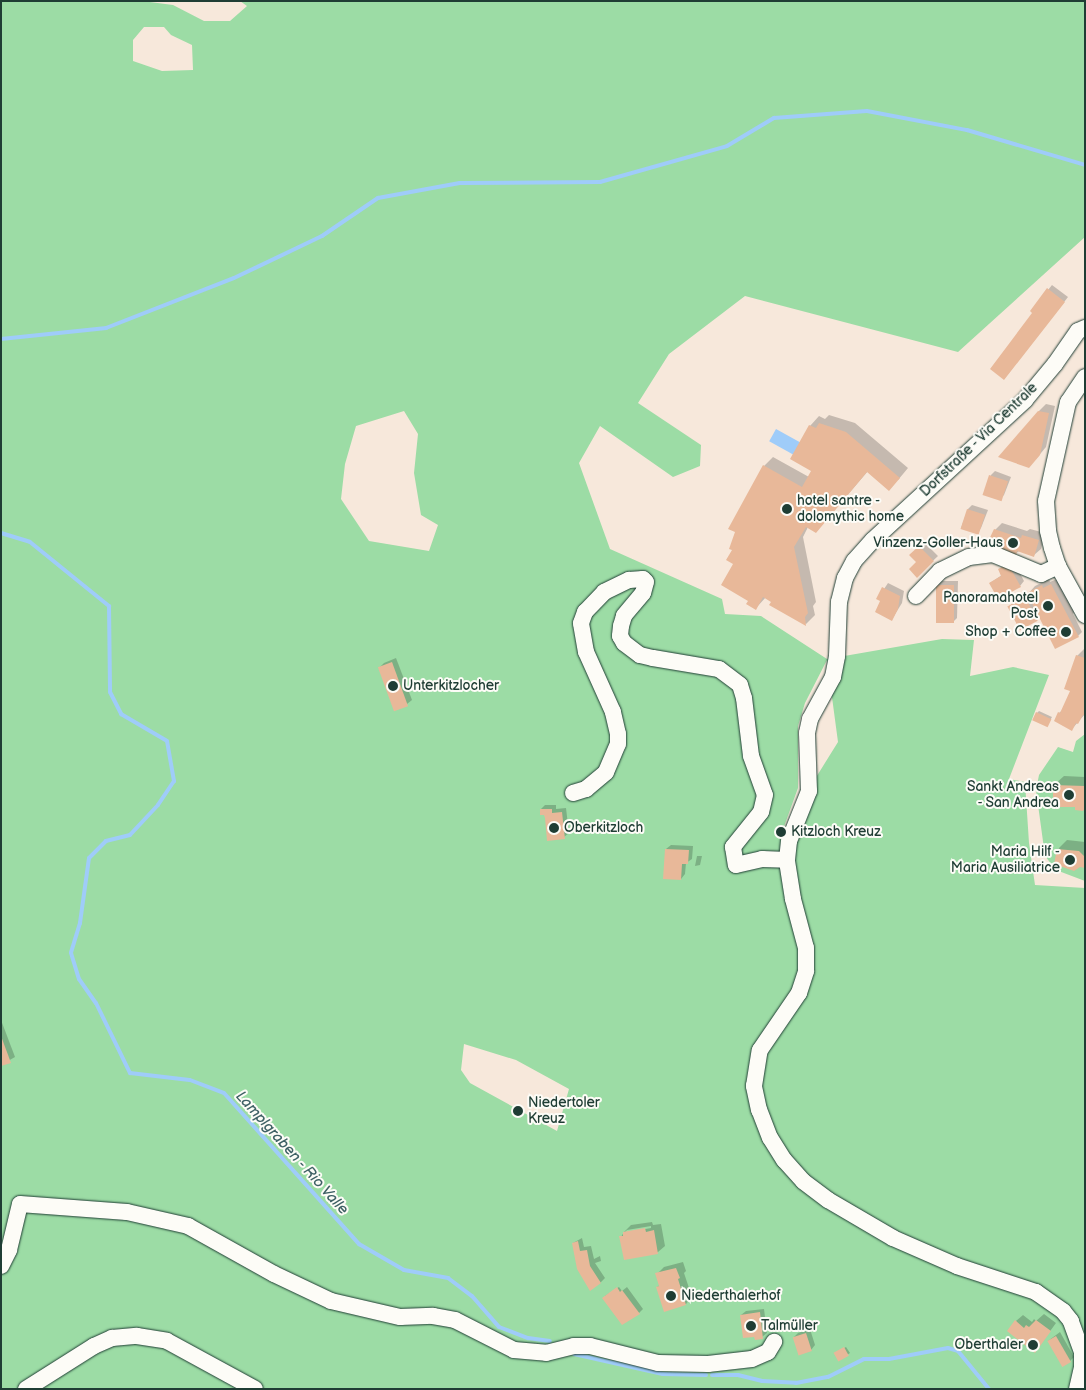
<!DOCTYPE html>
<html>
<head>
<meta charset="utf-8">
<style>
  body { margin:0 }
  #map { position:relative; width:1086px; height:1390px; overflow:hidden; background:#f7e8db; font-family:"Balsamiq Sans",sans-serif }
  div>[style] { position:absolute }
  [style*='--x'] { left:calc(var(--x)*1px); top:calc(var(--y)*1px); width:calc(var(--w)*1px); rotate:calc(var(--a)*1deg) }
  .green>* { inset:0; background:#9cdca5 }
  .water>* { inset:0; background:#9fccf9; transform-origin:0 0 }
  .shadow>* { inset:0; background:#0003 }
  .stream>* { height:4px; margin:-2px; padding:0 2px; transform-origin:2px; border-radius:2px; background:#9fccf9 }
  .building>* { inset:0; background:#e8b899; transform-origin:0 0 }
  .roads { filter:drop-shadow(0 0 1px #1f3d34) drop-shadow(0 0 1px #1f3d34) }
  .minor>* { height:16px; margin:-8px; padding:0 8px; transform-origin:8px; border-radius:8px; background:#fdfcf7 }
  .dots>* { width:14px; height:14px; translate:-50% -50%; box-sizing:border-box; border:2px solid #fdfcf7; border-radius:50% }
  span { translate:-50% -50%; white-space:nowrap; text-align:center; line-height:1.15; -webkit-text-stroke:4px #fdfcf7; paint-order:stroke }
  .street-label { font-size:14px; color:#1f3d34 }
  .poi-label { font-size:14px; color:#1f3d34 }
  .left { translate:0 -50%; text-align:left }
  .right { translate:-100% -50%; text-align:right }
  .water-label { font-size:15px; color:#3f6165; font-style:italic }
  .frame { position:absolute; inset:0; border:2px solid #1f3d34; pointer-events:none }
</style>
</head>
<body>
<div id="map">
  <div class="green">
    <i style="clip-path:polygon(evenodd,1px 1px,142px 1px,173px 5px,204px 21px,230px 21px,247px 6px,240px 1px,1085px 1px,1085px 237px,958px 352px,745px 296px,669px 354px,638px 403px,701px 445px,700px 466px,673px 477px,600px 426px,579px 463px,610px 549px,722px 599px,725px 614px,761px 616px,827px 659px,942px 639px,974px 640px,970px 676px,1013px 667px,1049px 675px,1009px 779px,1025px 782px,1029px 843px,1035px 885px,1085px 888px,1085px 1389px,1px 1389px,1px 1px,144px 27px,164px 27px,171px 35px,192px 45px,193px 70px,162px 71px,133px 61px,133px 40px,144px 27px,1px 1px,404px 411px,418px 434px,414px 473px,421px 515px,438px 525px,429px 551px,369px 541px,341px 499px,345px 464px,356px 426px,404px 411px,1px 1px,827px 660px,838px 742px,782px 832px,798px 788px,798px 726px,805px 703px,827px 660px,1px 1px,464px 1044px,516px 1060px,569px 1089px,557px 1131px,470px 1083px,461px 1070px,464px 1044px)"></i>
    <i style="clip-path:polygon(1085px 734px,1085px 881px,1056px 870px,1045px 856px,1036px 790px,1039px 775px,1058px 747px,1073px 752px,1076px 741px)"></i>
  </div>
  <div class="water">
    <i style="left:776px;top:429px;width:33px;height:14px;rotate:29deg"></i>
  </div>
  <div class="shadow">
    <i style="clip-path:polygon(1052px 285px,1068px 297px,1004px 379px,1034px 313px,1031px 311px)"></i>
    <i style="clip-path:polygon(1046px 404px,1055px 406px,1046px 447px,1036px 459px,1039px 411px)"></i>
    <i style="clip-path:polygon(829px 415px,855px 423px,908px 468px,898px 480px,868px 471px,816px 532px,808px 527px,803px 537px,816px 602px,813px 606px,815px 615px,806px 624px,771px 604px,773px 601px,766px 597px,756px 608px,750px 600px,735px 564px,733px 550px,764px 466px,773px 457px,809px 477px,813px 471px,810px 426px,819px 416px,825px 419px)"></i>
    <i style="clip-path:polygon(995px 471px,1011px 477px,1004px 495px,999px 499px,984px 494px,991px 475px)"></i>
    <i style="clip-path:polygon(972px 505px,988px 510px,981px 528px,976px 533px,961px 528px,968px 509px)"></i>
    <i style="clip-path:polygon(1002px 523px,1027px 531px,1030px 529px,1045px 533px,1041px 549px,1034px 555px,1019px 551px,1015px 554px,995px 530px)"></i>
    <i style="clip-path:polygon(924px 542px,938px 556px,917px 576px,918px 562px,911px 555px)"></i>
    <i style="clip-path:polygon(1013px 560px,1024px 581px,1020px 586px,990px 583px,1002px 575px,999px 570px,1004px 565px)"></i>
    <i style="clip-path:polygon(1059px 578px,1075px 611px,1073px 614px,1082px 632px,1078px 636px,1040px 617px,1037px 620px,1009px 606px,1028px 594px,1035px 586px,1049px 579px,1050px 582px)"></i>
    <i style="clip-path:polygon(941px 581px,958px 581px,957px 618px,953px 622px,937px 585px)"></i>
    <i style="clip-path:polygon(888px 583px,904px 591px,902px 603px,892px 619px,882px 600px,878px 598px)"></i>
    <i style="clip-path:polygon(1084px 649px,1085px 714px,1072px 729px,1059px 713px,1064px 709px,1072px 690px,1077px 656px)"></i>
    <i style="clip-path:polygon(396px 658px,412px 700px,407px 704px,380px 667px,384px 663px)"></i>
    <i style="clip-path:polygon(1039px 711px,1052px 717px,1047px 726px,1037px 713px)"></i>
    <i style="clip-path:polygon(1064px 776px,1085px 777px,1085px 807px,1076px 806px,1054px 785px)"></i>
    <i style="clip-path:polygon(545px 805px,556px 805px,556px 809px,566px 808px,569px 833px,564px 837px,541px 809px)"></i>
    <i style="clip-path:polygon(1067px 840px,1085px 842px,1085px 867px,1058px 849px)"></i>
    <i style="clip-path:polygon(671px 845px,693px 846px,692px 859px,686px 863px,685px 874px,681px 879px,666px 849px)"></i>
    <i style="clip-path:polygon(697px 856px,702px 856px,700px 865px,695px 866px)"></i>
    <i style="clip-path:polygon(1px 1020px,15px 1057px,1px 1065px)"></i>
    <i style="clip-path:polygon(evenodd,652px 1222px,653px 1225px,661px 1224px,665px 1246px,658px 1252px,625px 1258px,621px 1237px,624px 1232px,631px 1225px,652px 1222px,651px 1226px,651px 1228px,624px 1233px,627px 1230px,651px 1226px)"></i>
    <i style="clip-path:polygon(582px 1238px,584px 1247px,591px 1246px,594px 1259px,600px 1256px,601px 1261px,595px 1263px,605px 1278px,600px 1283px,573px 1243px)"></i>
    <i style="clip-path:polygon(683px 1262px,686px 1271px,684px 1273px,692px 1297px,686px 1304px,665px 1310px,657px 1287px,660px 1285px,657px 1274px,664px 1267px)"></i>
    <i style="clip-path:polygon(619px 1287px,622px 1291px,627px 1287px,643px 1309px,639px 1313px,605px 1296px)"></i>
    <i style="clip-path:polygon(764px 1309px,767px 1333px,762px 1337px,741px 1315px,746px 1311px)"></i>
    <i style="clip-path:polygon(1044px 1314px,1056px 1323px,1035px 1352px,1016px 1321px,1023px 1315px,1032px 1322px,1034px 1319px,1036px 1321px)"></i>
    <i style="clip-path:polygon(810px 1329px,815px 1345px,811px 1350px,794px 1337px,798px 1333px)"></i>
    <i style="clip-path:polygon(1060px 1332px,1074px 1357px,1070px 1361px,1048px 1341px)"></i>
    <i style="clip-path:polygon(846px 1347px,850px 1353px,839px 1360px,837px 1352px)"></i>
  </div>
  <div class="stream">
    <i style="--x:1;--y:339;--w:106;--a:-6"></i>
    <i style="--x:106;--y:328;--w:137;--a:-21.3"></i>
    <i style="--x:234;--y:278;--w:98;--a:-25.5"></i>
    <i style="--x:322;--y:236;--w:68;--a:-34.2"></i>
    <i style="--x:378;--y:198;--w:83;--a:-10.4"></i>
    <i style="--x:460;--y:183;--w:140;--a:-0.4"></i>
    <i style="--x:600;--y:182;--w:132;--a:-15.8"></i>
    <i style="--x:727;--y:146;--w:55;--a:-30.8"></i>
    <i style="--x:774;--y:118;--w:93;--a:-4.3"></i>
    <i style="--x:867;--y:111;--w:102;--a:10.8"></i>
    <i style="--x:967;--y:130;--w:123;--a:16.5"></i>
    <i style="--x:1;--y:533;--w:30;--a:17"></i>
    <i style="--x:30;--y:542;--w:102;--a:39"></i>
    <i style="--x:109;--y:606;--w:86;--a:89.3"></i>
    <i style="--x:110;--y:692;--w:25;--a:63"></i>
    <i style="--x:121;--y:714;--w:53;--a:30.4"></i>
    <i style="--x:167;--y:741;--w:41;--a:80.1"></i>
    <i style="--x:174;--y:781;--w:29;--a:124"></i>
    <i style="--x:158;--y:805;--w:41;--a:133"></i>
    <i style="--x:130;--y:835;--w:25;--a:166"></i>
    <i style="--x:106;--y:841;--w:24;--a:135"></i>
    <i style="--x:89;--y:858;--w:66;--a:97.9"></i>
    <i style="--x:80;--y:923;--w:31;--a:107"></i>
    <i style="--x:71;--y:953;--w:27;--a:73"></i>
    <i style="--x:79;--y:979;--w:29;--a:55"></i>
    <i style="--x:96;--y:1003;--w:78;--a:64.1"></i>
    <i style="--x:130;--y:1073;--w:60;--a:6.7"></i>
    <i style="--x:190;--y:1080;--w:36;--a:21"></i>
    <i style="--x:224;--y:1093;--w:203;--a:48.2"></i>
    <i style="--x:359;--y:1244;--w:52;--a:30"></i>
    <i style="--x:404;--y:1270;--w:45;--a:10.3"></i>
    <i style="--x:448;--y:1278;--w:30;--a:37"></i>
    <i style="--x:472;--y:1296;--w:41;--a:48.9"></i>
    <i style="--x:499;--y:1327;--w:31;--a:21"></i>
    <i style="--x:528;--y:1338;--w:22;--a:8"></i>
    <i style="--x:574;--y:1354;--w:91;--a:12.7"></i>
    <i style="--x:663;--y:1374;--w:43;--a:1.3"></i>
    <i style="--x:712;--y:1375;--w:26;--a:0"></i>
    <i style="--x:738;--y:1375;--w:25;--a:14"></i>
    <i style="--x:762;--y:1381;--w:34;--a:3"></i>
    <i style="--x:796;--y:1383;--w:33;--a:-11"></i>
    <i style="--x:828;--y:1377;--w:40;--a:-26.6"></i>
    <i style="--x:864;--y:1359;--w:25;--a:0"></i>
    <i style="--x:889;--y:1359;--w:60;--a:-10.6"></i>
    <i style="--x:948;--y:1348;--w:10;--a:17"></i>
    <i style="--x:958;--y:1351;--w:49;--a:50.8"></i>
  </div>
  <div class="building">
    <i style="clip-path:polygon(1047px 288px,1065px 302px,1004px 380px,990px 369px,1032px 313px,1030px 311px)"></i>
    <i style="clip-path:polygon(1038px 411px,1049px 413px,1040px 455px,1029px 468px,998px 457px)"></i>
    <i style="clip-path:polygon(819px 423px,846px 432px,900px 478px,889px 491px,867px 472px,816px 533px,806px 527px,794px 547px,808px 613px,805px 617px,806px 626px,769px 605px,771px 602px,763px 597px,756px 610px,746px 604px,748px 601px,721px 585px,733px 564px,726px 560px,732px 550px,729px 549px,735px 532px,728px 529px,763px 465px,802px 487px,811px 471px,790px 459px,809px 425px,816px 428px)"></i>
    <i style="left:989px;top:475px;width:20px;height:21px;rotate:18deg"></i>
    <i style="left:967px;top:509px;width:19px;height:21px;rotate:18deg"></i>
    <i style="clip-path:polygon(994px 529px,1021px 538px,1022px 535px,1039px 540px,1034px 557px,1017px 551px,1016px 556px,986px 546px)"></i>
    <i style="clip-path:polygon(919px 546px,934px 561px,917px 578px,909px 569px,916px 562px,909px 555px)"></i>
    <i style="clip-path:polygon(1008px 564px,1021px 587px,998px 599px,989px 583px,1001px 576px,998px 569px)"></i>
    <i style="clip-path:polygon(1051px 584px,1079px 637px,1055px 649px,1027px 593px,1042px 585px,1043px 588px)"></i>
    <i style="left:936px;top:585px;width:18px;height:38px"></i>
    <i style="clip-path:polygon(882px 587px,900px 596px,898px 609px,892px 621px,875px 612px,880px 601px,876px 599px)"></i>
    <i style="left:1025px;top:597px;width:27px;height:20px;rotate:62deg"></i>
    <i style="clip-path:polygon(1076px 655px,1085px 658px,1085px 715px,1083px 715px,1078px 724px,1076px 723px,1072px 731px,1054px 721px,1058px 712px,1060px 713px,1070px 691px,1064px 689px)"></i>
    <i style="left:392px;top:662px;width:47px;height:15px;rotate:70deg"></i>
    <i style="left:1036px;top:712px;width:17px;height:9px;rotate:25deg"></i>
    <i style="clip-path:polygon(1053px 785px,1085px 786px,1085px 808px,1083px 811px,1075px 810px,1075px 807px,1050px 807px,1053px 804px)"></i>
    <i style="clip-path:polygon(540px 809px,552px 809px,552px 813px,562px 812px,565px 839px,547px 841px,545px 818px,544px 815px,540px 815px)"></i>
    <i style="clip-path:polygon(665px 849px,689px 850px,688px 864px,682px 864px,681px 880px,663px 879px)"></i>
    <i style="clip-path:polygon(1057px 849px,1079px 851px,1085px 857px,1085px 868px,1080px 867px,1074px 871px,1054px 864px)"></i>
    <i style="clip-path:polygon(1px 1036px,11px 1063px,1px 1066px)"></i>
    <i style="clip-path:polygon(645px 1228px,646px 1232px,654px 1230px,658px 1254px,624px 1260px,619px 1236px,623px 1236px,623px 1232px)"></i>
    <i style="clip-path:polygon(578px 1241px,580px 1251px,587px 1250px,590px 1266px,601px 1283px,590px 1291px,577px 1269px,572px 1243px)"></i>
    <i style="clip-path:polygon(676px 1268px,680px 1278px,678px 1279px,686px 1305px,664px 1312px,656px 1287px,659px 1286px,655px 1273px)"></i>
    <i style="clip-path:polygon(617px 1287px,620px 1292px,622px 1290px,640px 1314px,622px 1325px,602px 1298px)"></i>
    <i style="clip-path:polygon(760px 1312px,763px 1339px,755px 1340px,754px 1337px,743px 1338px,740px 1315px)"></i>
    <i style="clip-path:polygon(1015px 1320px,1024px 1328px,1026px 1325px,1029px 1327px,1036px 1320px,1051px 1331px,1035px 1353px,1007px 1331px)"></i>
    <i style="left:806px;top:1333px;width:19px;height:14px;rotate:72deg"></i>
    <i style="left:1056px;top:1336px;width:30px;height:10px;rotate:60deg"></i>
    <i style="left:844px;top:1347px;width:10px;height:12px;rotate:61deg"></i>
  </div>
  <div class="roads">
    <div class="minor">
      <i style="--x:1085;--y:377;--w:30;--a:124"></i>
      <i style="--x:1068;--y:402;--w:101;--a:102.5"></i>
      <i style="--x:1046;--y:501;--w:30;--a:86"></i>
      <i style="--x:1048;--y:531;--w:17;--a:77"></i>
      <i style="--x:1052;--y:548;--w:19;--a:72"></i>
      <i style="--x:1058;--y:566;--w:56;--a:61.1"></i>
      <i style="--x:916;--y:596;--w:35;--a:-46"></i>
      <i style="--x:940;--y:571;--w:32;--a:-26"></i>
      <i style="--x:969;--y:557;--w:24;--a:-7"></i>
      <i style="--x:993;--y:554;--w:52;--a:22.6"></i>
      <i style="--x:1041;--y:574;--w:19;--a:-25"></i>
      <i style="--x:573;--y:793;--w:14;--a:-17"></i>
      <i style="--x:586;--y:789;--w:26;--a:-40"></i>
      <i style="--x:606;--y:772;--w:30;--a:-67"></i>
      <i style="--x:618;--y:744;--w:10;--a:-90"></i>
      <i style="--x:618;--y:734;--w:23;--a:-103"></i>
      <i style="--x:613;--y:712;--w:66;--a:-114.2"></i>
      <i style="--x:586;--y:652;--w:29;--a:-100"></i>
      <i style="--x:581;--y:623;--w:12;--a:-70"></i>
      <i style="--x:585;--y:612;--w:28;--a:-46"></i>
      <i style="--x:604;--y:592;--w:28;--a:-26"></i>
      <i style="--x:629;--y:580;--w:14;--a:-4"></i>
      <i style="--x:643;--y:579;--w:4;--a:45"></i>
      <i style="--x:646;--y:582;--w:11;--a:105"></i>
      <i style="--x:643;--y:593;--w:30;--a:130"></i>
      <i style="--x:624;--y:616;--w:10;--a:107"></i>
      <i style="--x:621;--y:626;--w:10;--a:96"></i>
      <i style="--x:620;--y:636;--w:8;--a:60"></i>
      <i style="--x:624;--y:643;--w:20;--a:37"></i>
      <i style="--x:640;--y:655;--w:13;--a:13"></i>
      <i style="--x:653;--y:658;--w:67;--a:9.5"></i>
      <i style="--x:719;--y:669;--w:26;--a:37"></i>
      <i style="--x:740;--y:685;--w:14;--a:73"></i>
      <i style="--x:744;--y:698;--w:58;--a:83.1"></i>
      <i style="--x:751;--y:756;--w:41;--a:70.3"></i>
      <i style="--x:765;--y:795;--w:17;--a:103"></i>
      <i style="--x:761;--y:812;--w:45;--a:128.7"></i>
      <i style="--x:733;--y:847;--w:18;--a:81"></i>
      <i style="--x:736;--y:865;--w:27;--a:-13"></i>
      <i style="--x:762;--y:859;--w:25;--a:2"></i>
      <i style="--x:1;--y:1266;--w:18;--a:-63"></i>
      <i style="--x:9;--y:1250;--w:47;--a:-76.6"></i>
      <i style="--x:20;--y:1204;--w:107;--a:4.3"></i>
      <i style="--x:127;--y:1212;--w:63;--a:12.9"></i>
      <i style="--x:188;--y:1226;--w:98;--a:29.2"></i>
      <i style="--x:274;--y:1274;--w:63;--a:25.3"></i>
      <i style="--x:331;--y:1301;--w:71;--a:13.1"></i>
      <i style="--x:400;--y:1317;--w:33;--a:-2"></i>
      <i style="--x:433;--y:1316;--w:22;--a:10"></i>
      <i style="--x:455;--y:1320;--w:66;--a:27"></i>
      <i style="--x:514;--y:1350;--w:32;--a:5"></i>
      <i style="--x:546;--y:1353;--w:29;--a:-14"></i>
      <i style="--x:574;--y:1346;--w:16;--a:0"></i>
      <i style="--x:590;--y:1346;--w:70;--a:14"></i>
      <i style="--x:658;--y:1363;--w:50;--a:1.1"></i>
      <i style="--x:708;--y:1364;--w:44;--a:-6.5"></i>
      <i style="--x:752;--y:1359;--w:17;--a:-24"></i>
      <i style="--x:768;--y:1352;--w:12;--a:-59"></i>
      <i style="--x:26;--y:1389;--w:80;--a:-32.3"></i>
      <i style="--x:94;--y:1346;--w:20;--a:-24"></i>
      <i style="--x:112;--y:1338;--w:25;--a:-5"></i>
      <i style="--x:137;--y:1336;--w:30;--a:9"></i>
      <i style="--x:167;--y:1341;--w:100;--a:28.6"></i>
      <i style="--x:1077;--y:1389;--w:22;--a:-77"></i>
      <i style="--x:1082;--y:1368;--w:16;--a:-90"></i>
      <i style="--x:1082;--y:1352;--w:33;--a:-110"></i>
      <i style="--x:1071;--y:1321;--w:13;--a:-129"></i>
      <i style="--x:1063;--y:1311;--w:33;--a:-145"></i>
      <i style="--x:1036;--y:1292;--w:83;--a:-161.8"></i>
      <i style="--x:957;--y:1266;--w:70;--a:-156.4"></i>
      <i style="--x:893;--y:1238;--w:75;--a:-149.7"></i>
      <i style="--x:828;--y:1200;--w:31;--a:-143"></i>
      <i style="--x:803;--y:1181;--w:28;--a:-132"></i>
      <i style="--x:784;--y:1160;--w:26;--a:-122"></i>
      <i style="--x:770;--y:1138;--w:30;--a:-111"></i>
      <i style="--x:759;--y:1110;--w:25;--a:-102"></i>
      <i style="--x:754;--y:1086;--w:36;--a:-81"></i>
      <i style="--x:760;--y:1050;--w:69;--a:-55.6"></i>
      <i style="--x:799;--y:993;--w:23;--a:-72"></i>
      <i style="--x:806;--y:971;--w:23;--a:-90"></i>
      <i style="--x:806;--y:948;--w:51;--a:-104.9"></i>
      <i style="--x:793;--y:899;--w:39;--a:-99"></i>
      <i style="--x:787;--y:860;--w:19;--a:-84"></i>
      <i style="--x:789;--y:841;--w:54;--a:-68.2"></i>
      <i style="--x:809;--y:791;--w:58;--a:-92"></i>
      <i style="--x:807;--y:733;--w:14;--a:-78"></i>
      <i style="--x:810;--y:719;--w:48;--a:-61.3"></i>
      <i style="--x:833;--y:677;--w:21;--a:-79"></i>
      <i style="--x:837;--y:656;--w:54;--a:-87.9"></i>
      <i style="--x:839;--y:602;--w:25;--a:-76"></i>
      <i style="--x:845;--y:578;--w:19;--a:-62"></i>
      <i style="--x:854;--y:561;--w:28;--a:-48"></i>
      <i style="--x:873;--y:540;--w:207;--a:-42.6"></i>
      <i style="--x:1025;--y:400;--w:47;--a:-50.2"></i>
      <i style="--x:1055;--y:364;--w:40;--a:-55.1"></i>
      <i style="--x:1078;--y:331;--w:8;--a:-23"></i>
    </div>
  </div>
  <div class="dots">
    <i style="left:787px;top:509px;background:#1f3d34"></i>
    <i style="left:1013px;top:543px;background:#1f3d34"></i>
    <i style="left:1048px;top:606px;background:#1f3d34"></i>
    <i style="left:1066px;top:632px;background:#1f3d34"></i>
    <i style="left:393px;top:686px;background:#1f3d34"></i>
    <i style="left:1069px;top:795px;background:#1f3d34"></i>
    <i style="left:554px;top:828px;background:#1f3d34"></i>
    <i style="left:781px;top:832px;background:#1f3d34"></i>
    <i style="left:1070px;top:860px;background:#1f3d34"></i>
    <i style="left:518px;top:1111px;background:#1f3d34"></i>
    <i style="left:671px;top:1296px;background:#1f3d34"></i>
    <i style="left:751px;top:1326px;background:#1f3d34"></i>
    <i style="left:1033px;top:1345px;background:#1f3d34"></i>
  </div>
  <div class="street-label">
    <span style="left:979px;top:440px;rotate:-44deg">Dorfstraße - Via Centrale</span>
  </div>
  <div class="poi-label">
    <span class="left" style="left:797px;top:509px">hotel santre -<br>dolomythic home</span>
    <span class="right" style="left:1003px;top:543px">Vinzenz-Goller-Haus</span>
    <span class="right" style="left:1038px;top:606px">Panoramahotel<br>Post</span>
    <span class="right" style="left:1056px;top:632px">Shop + Coffee</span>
    <span class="left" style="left:403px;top:686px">Unterkitzlocher</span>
    <span class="right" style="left:1059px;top:795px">Sankt Andreas<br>- San Andrea</span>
    <span class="left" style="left:564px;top:828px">Oberkitzloch</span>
    <span class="left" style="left:791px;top:832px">Kitzloch Kreuz</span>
    <span class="right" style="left:1060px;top:860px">Maria Hilf -<br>Maria Ausiliatrice</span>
    <span class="left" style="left:528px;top:1111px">Niedertoler<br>Kreuz</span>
    <span class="left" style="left:681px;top:1296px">Niederthalerhof</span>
    <span class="left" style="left:761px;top:1326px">Talmüller</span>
    <span class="right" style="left:1023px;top:1345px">Oberthaler</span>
  </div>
  <div class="water-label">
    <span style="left:292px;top:1153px;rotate:48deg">Lamplgraben - Rio Valle</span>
  </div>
  <div class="frame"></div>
</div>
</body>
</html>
